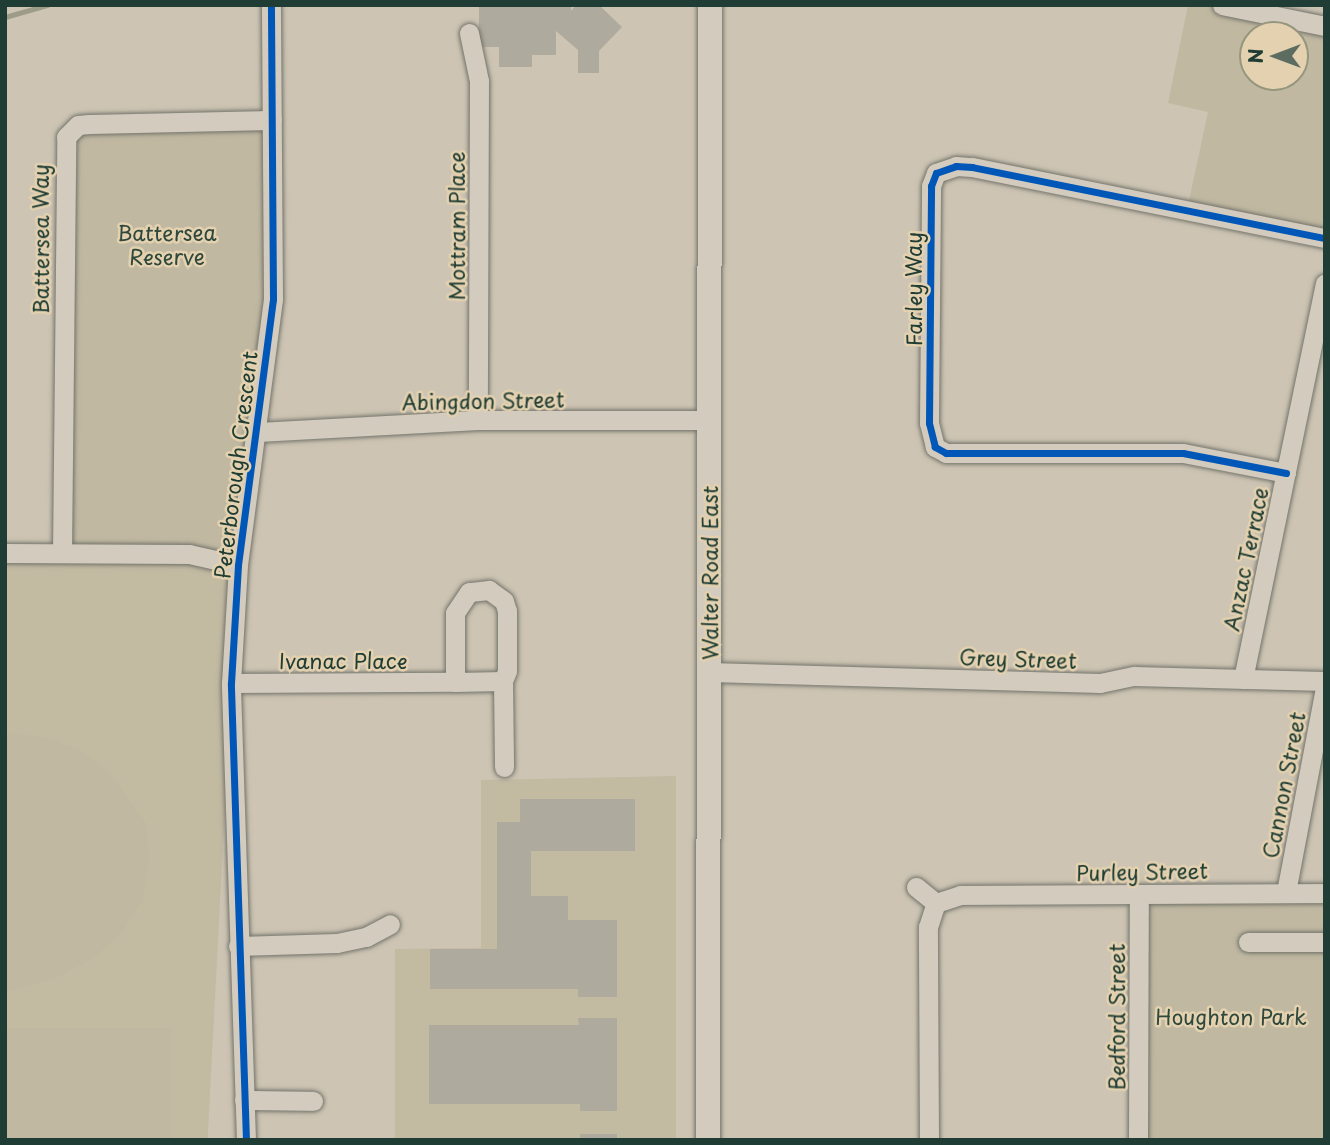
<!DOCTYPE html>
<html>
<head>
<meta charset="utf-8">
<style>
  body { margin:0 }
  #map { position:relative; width:1330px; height:1145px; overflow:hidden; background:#cdc4b3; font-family:"Playpen Sans",sans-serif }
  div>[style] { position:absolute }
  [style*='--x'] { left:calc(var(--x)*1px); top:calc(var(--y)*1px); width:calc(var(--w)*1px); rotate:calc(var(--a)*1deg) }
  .built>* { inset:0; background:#c3baa2; transform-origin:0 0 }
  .green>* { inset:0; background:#c0b8a1; transform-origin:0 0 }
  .stream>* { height:4.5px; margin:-2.25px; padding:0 2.25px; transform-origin:2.25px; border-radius:2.25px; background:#9c9c88 }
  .building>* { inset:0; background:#afaa9e; transform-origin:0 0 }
  .roads { filter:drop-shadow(0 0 2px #73746b) drop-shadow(0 0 2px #73746b) }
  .minor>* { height:19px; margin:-9.5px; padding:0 9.5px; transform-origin:9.5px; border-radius:9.5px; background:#d2cbbe }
  .major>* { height:24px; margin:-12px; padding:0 12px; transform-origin:12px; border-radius:12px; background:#d2cbbe }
  .cycleway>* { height:7px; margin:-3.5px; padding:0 3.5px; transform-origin:3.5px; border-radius:3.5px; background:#0057b8 }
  span { translate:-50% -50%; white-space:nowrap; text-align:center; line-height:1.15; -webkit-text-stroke:5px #e4d1af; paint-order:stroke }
  .street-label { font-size:21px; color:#1f3d34 }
  .park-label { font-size:21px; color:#2e483d }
  .frame { position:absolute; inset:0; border:7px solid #1f3d34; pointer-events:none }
  .north { position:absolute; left:1239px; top:21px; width:70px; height:70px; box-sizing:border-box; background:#e4d1af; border:2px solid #95967e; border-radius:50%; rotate:270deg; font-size:19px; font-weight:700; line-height:28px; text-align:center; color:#1f3d34 }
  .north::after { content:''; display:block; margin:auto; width:24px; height:32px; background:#5c6c60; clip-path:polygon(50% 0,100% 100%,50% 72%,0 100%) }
</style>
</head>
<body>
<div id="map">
  <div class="built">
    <i style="left:5px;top:553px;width:233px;height:587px;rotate:3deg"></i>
    <i style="clip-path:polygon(676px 776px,676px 1140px,395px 1140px,395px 949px,481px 948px,481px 780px)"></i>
  </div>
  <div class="green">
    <i style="clip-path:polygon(evenodd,1188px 5px,1222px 5px,1325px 26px,1325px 238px,1187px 210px,1208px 112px,1168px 103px,1188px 5px,1253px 35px,1295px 35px,1295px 77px,1253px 77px,1253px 35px)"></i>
    <i style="clip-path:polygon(272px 120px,273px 299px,238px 565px,63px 553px,71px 130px)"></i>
    <i style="clip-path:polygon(5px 732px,51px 739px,82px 752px,109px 772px,146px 823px,149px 858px,142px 901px,121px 934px,93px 958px,55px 978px,5px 992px)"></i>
    <i style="left:1325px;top:893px;width:247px;height:186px;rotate:90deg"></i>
    <i style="left:171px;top:1028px;width:112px;height:166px;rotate:90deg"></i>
  </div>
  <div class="stream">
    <i style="--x:5;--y:17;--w:44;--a:-15.9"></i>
  </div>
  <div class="building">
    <i style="clip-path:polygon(571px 5px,571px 11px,576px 5px,599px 5px,622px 27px,599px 51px,599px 73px,578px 73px,578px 50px,556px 31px,556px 55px,532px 55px,532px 67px,499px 67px,499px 47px,479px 47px,479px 7px)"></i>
    <i style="clip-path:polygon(520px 799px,635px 799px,635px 851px,531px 851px,531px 896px,568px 896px,568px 920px,617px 920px,617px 997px,578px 997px,578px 989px,430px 989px,430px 949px,497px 949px,497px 822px,520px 822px)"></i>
    <i style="clip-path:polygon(578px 1018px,617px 1018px,617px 1111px,580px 1111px,580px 1104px,429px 1104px,429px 1025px,579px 1025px)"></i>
    <i style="left:580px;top:1134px;width:37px;height:6px"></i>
  </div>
  <div class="roads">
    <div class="minor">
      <i style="--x:1222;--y:5;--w:105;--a:11.5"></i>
      <i style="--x:469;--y:33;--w:49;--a:78.2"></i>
      <i style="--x:479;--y:81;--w:339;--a:90.2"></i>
      <i style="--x:258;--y:432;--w:220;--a:-3.1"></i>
      <i style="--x:478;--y:420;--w:231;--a:0"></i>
      <i style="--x:1286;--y:473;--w:105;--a:-169"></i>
      <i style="--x:1183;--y:453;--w:237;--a:180"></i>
      <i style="--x:946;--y:453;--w:13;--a:-151"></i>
      <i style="--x:935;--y:447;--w:25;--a:-104"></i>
      <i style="--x:929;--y:423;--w:237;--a:-89.5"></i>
      <i style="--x:931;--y:186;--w:14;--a:-69"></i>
      <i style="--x:936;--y:173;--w:21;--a:-19"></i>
      <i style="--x:956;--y:166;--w:16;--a:4"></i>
      <i style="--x:972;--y:167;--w:360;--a:11.4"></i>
      <i style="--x:5;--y:553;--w:184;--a:0.3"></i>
      <i style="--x:189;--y:554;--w:50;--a:12.7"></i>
      <i style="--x:62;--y:553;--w:416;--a:-89.4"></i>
      <i style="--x:66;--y:137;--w:17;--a:-45"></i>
      <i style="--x:78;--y:125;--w:11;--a:-5"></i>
      <i style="--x:89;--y:124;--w:183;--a:-1.3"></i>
      <i style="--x:709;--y:672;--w:391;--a:1.6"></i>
      <i style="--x:1100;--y:683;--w:35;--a:-12"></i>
      <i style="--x:1134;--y:676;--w:191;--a:1.5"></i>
      <i style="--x:1243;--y:679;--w:404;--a:-78.3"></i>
      <i style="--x:503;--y:681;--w:86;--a:89.3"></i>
      <i style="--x:231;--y:683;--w:224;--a:-0.3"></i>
      <i style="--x:455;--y:682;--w:48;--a:-1.2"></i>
      <i style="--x:503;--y:681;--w:11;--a:-68"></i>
      <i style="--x:507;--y:671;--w:60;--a:-90"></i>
      <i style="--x:507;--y:611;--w:10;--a:-107"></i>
      <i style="--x:504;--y:601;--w:19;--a:-144"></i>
      <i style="--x:489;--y:590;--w:20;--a:174"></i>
      <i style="--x:469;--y:592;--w:25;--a:124"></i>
      <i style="--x:455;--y:613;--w:69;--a:90"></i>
      <i style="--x:916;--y:887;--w:26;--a:39"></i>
      <i style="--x:1286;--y:892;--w:209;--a:-79.2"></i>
      <i style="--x:1248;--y:942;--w:77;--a:0"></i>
      <i style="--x:238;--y:946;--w:99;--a:-1.7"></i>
      <i style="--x:337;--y:943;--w:30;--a:-12"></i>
      <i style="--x:366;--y:937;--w:27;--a:-28"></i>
      <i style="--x:244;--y:1100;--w:69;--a:0.8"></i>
      <i style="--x:246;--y:1140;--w:457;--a:-91.9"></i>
      <i style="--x:231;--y:683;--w:118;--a:-86.6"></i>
      <i style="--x:238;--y:565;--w:268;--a:-82.5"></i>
      <i style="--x:273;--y:299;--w:294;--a:-90.4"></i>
      <i style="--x:929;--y:1140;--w:213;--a:-90.3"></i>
      <i style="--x:928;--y:927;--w:25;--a:-72"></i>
      <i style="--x:936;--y:903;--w:25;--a:-18"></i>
      <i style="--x:960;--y:895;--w:365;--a:-0.3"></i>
      <i style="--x:1138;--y:1140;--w:246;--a:-89.8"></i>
    </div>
    <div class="major">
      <i style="--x:708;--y:1140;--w:1135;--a:-89.9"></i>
    </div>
  </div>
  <div class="cycleway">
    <i style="--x:1286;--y:473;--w:105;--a:-169"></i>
    <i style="--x:1183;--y:453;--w:237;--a:180"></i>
    <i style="--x:946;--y:453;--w:13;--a:-151"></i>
    <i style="--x:935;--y:447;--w:25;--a:-104"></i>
    <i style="--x:929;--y:423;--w:237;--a:-89.5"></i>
    <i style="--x:931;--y:186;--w:14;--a:-69"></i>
    <i style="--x:936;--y:173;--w:21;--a:-19"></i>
    <i style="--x:956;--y:166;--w:16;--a:4"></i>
    <i style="--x:972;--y:167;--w:360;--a:11.4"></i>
    <i style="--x:246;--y:1140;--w:457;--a:-91.9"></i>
    <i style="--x:231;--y:683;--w:118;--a:-86.6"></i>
    <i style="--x:238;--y:565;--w:268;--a:-82.5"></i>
    <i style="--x:273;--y:299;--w:294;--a:-90.4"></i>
  </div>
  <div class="street-label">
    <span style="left:456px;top:226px;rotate:-90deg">Mottram Place</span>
    <span style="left:40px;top:239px;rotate:-90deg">Battersea Way</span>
    <span style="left:913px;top:289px;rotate:-90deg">Farley Way</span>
    <span style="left:483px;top:400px;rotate:-1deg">Abingdon Street</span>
    <span style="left:235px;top:465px;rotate:-83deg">Peterborough Crescent</span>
    <span style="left:1245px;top:559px;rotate:-78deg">Anzac Terrace</span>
    <span style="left:709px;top:573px;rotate:-90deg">Walter Road East</span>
    <span style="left:1018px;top:658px;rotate:2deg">Grey Street</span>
    <span style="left:343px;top:660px">Ivanac Place</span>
    <span style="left:1283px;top:785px;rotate:-79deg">Cannon Street</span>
    <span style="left:1142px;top:871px;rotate:-1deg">Purley Street</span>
    <span style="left:1116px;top:1017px;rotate:-90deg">Bedford Street</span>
  </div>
  <div class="park-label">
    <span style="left:167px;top:244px">Battersea<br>Reserve</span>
    <span style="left:1231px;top:1016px">Houghton Park</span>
  </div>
  <div class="frame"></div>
  <div class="north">N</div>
</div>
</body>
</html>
